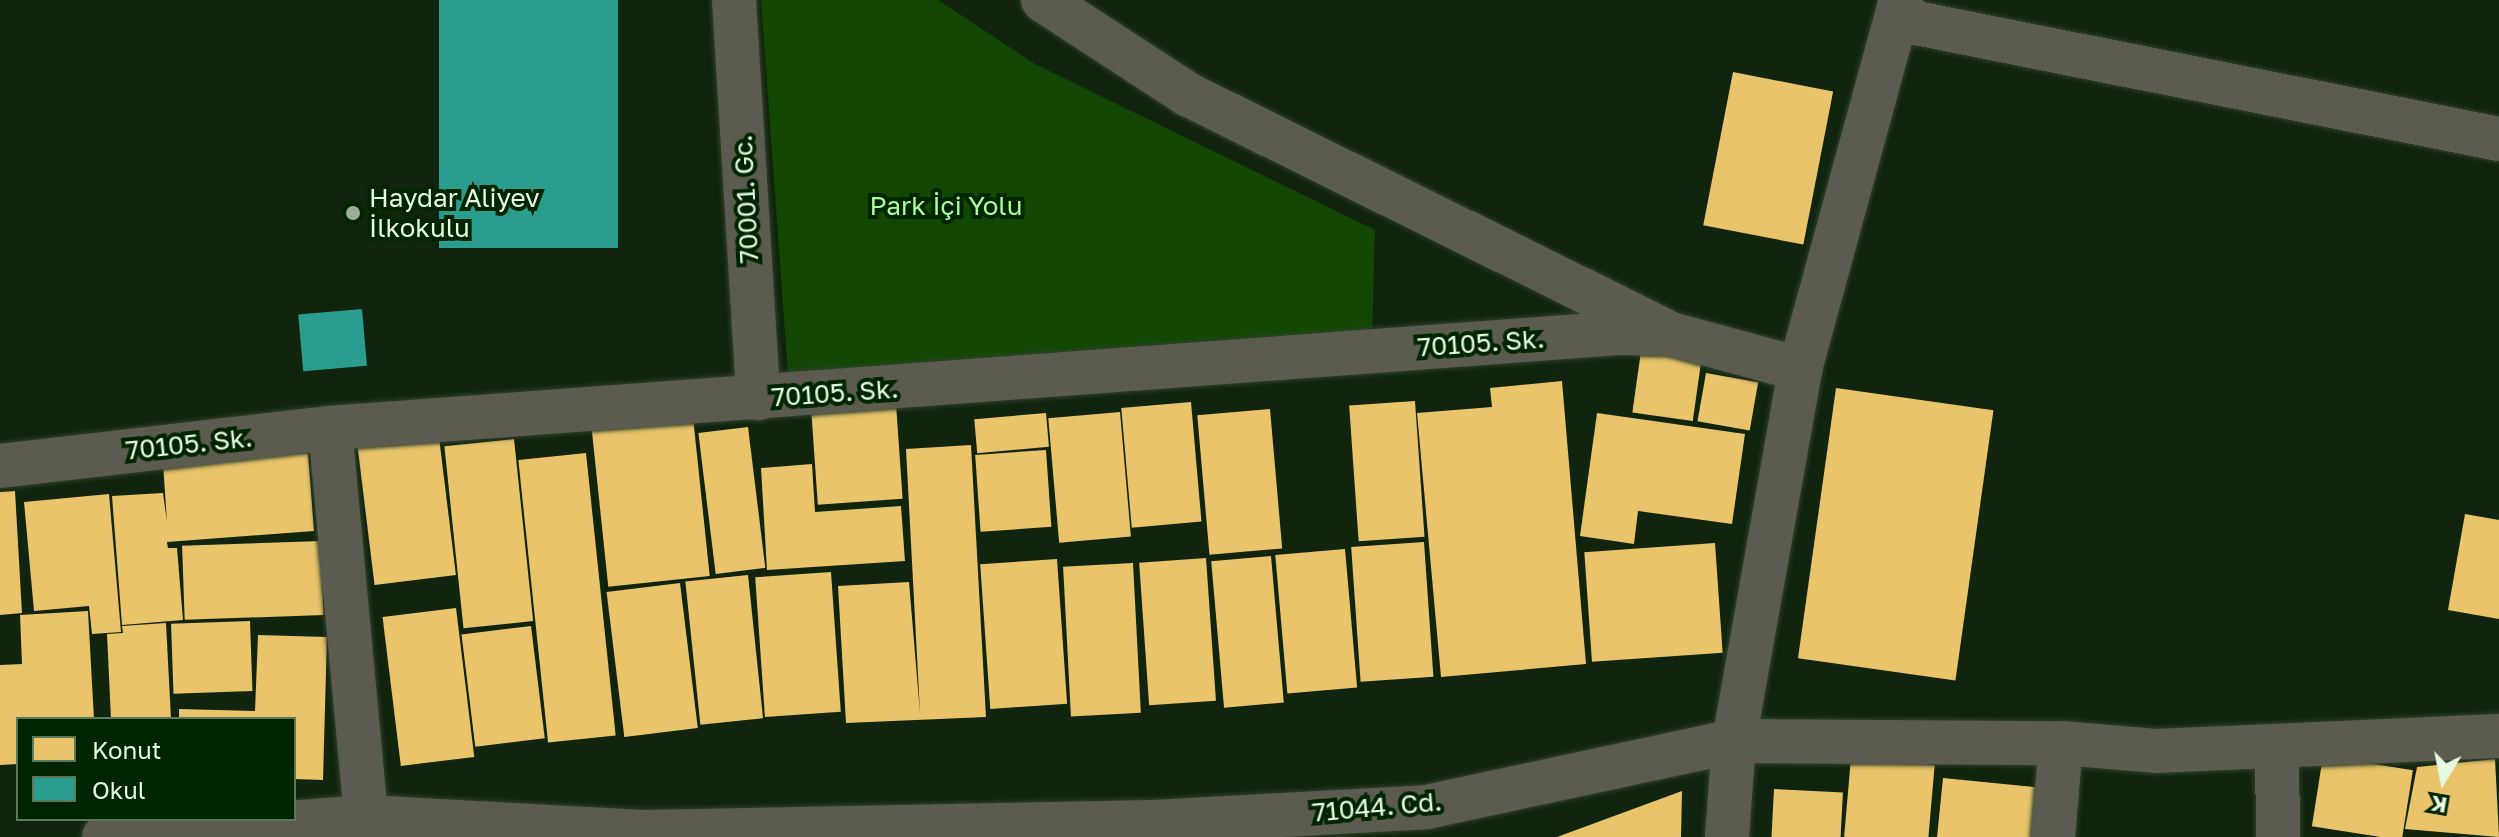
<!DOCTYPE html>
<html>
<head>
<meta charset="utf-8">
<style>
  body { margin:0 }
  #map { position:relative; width:2499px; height:837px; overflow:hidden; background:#11250e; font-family:"Golos Text",sans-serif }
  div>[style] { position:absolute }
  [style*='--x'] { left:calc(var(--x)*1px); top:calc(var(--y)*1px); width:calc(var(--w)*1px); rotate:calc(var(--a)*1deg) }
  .green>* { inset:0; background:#124804 }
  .homes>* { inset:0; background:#e9c46a; transform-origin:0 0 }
  .schools>* { inset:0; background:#2a9d8f; transform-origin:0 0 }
  .roads { filter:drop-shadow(0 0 2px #30412d) drop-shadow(0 0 2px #30412d) }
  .minor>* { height:44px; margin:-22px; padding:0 22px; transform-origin:22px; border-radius:22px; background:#5b5b50 }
  .dots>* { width:22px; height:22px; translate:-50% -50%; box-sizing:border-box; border:4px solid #012500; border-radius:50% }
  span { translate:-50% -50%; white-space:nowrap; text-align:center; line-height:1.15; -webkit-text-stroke:8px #012500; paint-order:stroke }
  .poi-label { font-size:26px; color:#e5fae1 }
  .left { translate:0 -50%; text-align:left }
  .street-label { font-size:26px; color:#e5fae1 }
  .park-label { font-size:26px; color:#acfb9d }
  .legend { position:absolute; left:16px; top:717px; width:280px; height:104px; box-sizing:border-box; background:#012500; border:2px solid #5c7a5a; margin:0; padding:10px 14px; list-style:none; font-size:24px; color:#e5fae1 }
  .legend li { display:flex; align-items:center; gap:16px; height:40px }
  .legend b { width:40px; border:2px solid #5c7a5a }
  .north { position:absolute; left:2403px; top:741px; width:80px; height:80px; -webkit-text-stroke:6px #012500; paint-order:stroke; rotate:190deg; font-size:22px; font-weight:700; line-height:32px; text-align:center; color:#e5fae1 }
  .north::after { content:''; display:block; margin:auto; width:28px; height:36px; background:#e5fae1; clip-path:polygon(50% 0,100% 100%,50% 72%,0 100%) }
</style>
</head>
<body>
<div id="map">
  <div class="green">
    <i style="clip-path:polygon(761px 0,938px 0,1035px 64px,1375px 230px,1372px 337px,789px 388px)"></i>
  </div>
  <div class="homes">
    <i style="left:1733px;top:72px;width:102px;height:156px;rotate:11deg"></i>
    <i style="left:1641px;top:351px;width:61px;height:62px;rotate:8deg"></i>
    <i style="left:1706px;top:373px;width:53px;height:49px;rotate:10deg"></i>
    <i style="clip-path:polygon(1562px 381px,1586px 664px,1441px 677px,1417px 413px,1492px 407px,1490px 388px)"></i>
    <i style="left:1836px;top:388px;width:159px;height:273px;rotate:8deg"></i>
    <i style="left:1415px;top:401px;width:136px;height:66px;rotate:86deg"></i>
    <i style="left:1191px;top:402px;width:120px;height:70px;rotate:85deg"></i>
    <i style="left:896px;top:404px;width:95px;height:85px;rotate:86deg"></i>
    <i style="left:1270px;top:409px;width:140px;height:73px;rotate:85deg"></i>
    <i style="left:1120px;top:412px;width:125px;height:72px;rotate:85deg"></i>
    <i style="left:1046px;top:413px;width:34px;height:72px;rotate:85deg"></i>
    <i style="clip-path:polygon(1597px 413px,1745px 434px,1732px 524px,1638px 511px,1634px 544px,1580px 536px)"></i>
    <i style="left:693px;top:417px;width:160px;height:102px;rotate:84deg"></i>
    <i style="left:748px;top:427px;width:142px;height:50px;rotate:83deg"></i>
    <i style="left:438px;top:429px;width:147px;height:82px;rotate:83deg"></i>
    <i style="left:514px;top:439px;width:183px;height:70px;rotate:84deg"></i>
    <i style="clip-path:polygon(971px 445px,986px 717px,846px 723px,838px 586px,909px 582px,920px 713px,906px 449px)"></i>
    <i style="left:1046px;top:450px;width:77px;height:71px;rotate:86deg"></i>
    <i style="clip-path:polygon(308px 453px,314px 531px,167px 542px,168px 548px,177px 548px,183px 620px,122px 625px,112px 496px,163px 493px,167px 522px,163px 463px)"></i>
    <i style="left:586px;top:453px;width:284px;height:68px;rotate:84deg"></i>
    <i style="clip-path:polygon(812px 464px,815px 512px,901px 506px,905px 561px,767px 570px,761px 468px)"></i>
    <i style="clip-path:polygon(15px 491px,22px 613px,0 615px,0 492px)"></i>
    <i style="clip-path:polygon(109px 494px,121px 632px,92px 634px,89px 606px,34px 611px,24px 502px)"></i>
    <i style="clip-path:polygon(2465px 514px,2499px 520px,2499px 619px,2448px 610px)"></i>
    <i style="left:321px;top:541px;width:74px;height:139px;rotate:88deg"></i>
    <i style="left:1424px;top:542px;width:135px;height:73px;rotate:86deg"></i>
    <i style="left:1715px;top:543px;width:110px;height:131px;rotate:86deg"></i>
    <i style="left:1345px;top:549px;width:139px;height:70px;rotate:85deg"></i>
    <i style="left:1271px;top:556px;width:147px;height:60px;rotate:85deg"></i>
    <i style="left:1206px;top:558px;width:143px;height:67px;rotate:86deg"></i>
    <i style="left:1057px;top:559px;width:145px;height:77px;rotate:86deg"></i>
    <i style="left:1133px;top:563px;width:150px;height:70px;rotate:87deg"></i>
    <i style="left:831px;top:572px;width:140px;height:76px;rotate:86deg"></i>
    <i style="left:748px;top:575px;width:144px;height:63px;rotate:84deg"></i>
    <i style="left:680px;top:583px;width:146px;height:74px;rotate:83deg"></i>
    <i style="left:456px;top:608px;width:150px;height:74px;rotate:83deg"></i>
    <i style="clip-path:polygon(88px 611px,94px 719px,18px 719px,18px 764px,0 765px,0 665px,22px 664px,20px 615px)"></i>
    <i style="left:250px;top:621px;width:70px;height:79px;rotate:88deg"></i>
    <i style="clip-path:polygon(166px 623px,171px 719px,111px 719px,107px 634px,123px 633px,122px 626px)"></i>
    <i style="left:531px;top:626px;width:113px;height:70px;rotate:83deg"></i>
    <i style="clip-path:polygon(258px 635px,327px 637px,323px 780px,294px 779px,294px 719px,179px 719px,179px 709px,255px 711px)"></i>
    <i style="left:2323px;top:756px;width:91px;height:71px;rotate:9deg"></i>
    <i style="left:1851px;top:758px;width:84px;height:79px;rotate:5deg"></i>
    <i style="clip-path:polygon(2495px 759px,2499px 837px,2405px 829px,2417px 767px)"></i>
    <i style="clip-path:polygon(1943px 778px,2045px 788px,2040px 837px,1937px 837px)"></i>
    <i style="left:1774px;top:789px;width:69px;height:48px;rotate:3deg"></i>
    <i style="clip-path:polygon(1682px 791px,1681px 837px,1557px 837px)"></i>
  </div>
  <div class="schools">
    <i style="left:439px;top:0;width:179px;height:248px"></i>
    <i style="left:362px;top:309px;width:57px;height:64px;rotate:85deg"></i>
  </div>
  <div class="roads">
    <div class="minor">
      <i style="--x:734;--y:0;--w:399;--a:86.5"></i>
      <i style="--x:1043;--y:0;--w:174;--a:33.1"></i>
      <i style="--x:1189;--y:95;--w:538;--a:26.37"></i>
      <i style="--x:1671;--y:334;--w:134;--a:15.2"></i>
      <i style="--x:1896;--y:19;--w:615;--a:11.26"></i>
      <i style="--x:330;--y:428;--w:391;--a:84.7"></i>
      <i style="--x:0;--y:466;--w:332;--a:-6.6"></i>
      <i style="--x:330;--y:428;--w:1295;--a:-4.21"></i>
      <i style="--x:1622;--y:333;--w:49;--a:1.2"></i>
      <i style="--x:2277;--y:746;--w:91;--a:89.4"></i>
      <i style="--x:104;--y:837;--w:263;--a:-4.4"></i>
      <i style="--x:366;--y:817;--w:280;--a:3.1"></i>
      <i style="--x:646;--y:832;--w:507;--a:-1.13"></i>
      <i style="--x:1153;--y:822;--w:274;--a:-3.1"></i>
      <i style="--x:1427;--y:807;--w:314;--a:-12.1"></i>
      <i style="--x:1734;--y:741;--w:327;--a:0.4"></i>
      <i style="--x:2061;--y:743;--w:95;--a:4.8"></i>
      <i style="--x:2156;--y:751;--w:343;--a:-2.5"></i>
      <i style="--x:1727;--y:837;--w:96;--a:-85.8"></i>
      <i style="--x:1734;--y:741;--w:378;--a:-79.9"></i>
      <i style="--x:1800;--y:369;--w:383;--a:-74.7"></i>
      <i style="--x:2053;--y:837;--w:94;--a:-85.1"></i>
    </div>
  </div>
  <div class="dots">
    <i style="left:353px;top:213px;background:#9baf97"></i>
  </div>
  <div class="poi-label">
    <span class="left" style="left:369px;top:213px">Haydar Aliyev<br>İlkokulu</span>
  </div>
  <div class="street-label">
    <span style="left:746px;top:199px;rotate:-93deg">70001. Gc.</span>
    <span style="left:1481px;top:343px;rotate:-4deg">70105. Sk.</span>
    <span style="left:835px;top:393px;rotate:-4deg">70105. Sk.</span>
    <span style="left:189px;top:444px;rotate:-6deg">70105. Sk.</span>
    <span style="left:1377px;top:807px;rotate:-5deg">71044. Cd.</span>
  </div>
  <div class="park-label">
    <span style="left:946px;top:206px">Park İçi Yolu</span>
  </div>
  <ul class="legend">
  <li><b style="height:22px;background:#e9c46a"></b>Konut</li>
  <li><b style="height:22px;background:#2a9d8f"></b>Okul</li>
  </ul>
  <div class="north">K</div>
</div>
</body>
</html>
